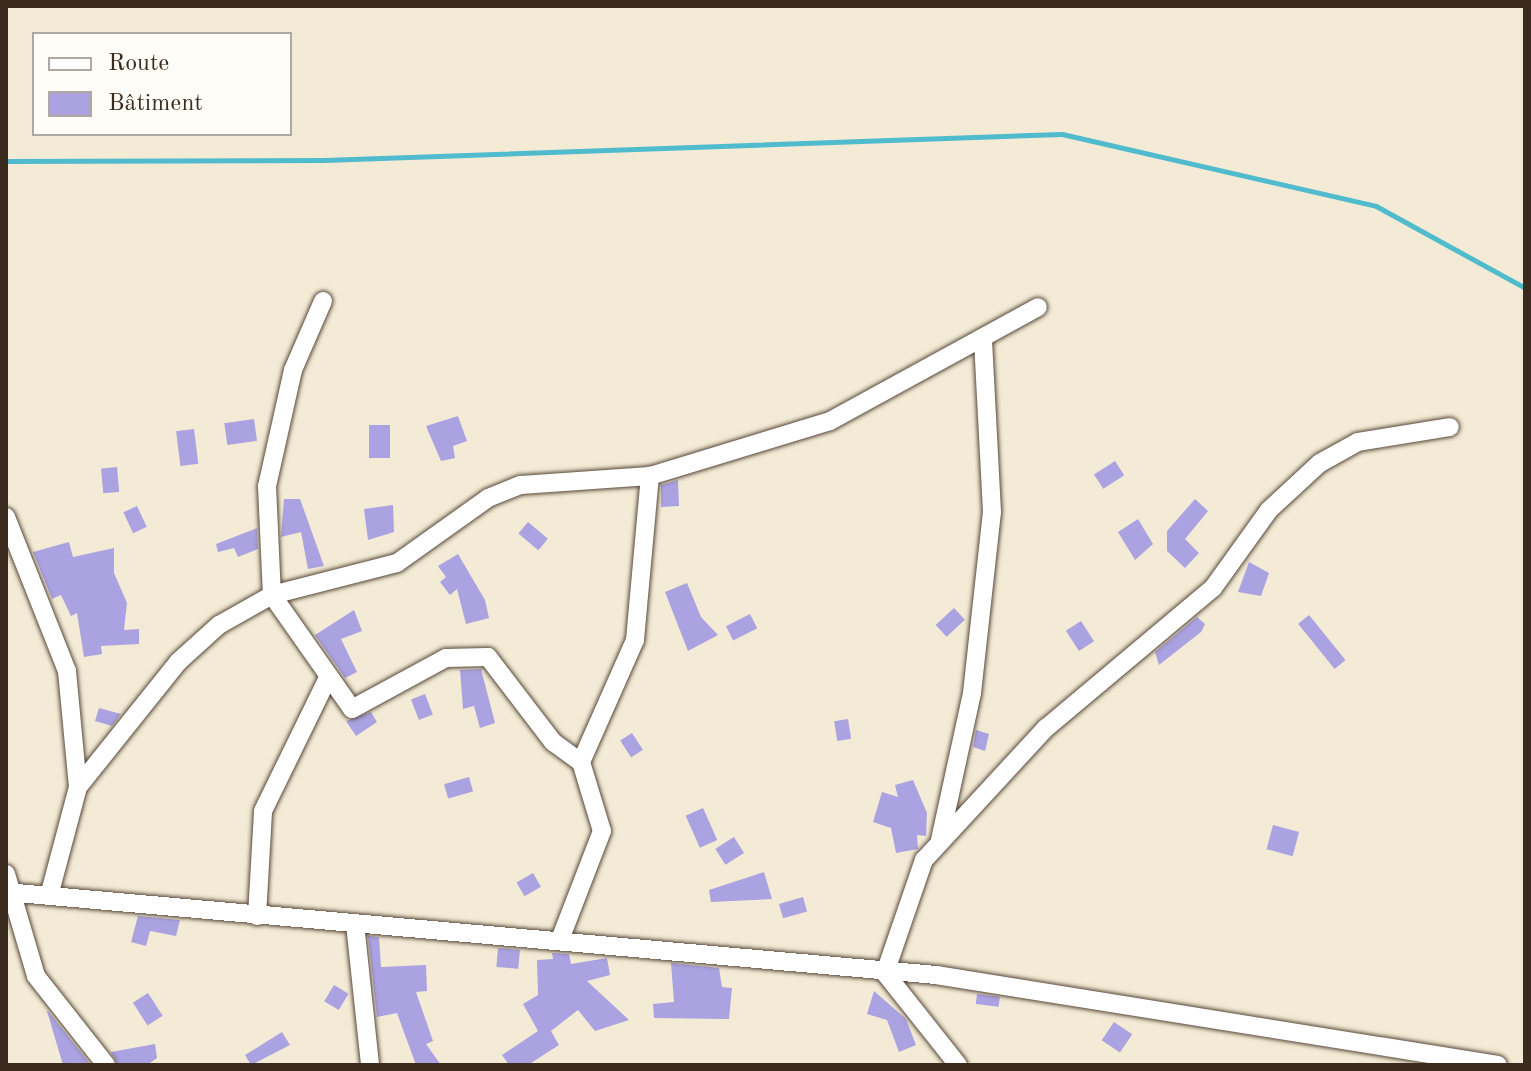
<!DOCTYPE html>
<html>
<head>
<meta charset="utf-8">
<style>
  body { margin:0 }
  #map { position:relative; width:1531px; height:1071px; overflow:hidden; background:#f3ebd5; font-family:"Old Standard TT",serif }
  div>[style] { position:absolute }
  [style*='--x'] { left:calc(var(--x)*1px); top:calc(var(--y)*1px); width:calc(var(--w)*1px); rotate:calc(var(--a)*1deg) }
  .stream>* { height:5px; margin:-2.5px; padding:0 2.5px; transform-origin:2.5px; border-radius:2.5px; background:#51bbce }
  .building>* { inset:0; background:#aba2e2; transform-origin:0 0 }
  .roads { filter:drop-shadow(0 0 2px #574739) drop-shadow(0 0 2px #574739) }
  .street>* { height:18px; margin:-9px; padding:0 9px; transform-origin:9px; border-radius:9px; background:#fff }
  span { translate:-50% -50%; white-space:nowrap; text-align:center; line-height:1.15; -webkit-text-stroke:6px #fdfcf7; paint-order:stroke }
  .frame { position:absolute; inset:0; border:8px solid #3b2a1e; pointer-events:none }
  .legend { position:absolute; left:32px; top:32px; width:260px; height:104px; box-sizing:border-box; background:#fdfcf7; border:2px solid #afa8a0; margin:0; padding:10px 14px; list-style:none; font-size:24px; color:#3b2a1e }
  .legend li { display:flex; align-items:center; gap:16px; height:40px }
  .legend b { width:40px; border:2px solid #afa8a0 }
</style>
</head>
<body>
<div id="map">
  <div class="stream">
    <i style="--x:6;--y:161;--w:318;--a:-0.2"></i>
    <i style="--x:324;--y:160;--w:738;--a:-2.02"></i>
    <i style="--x:1062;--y:134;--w:322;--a:12.9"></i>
    <i style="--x:1376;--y:206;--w:170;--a:28.8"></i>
  </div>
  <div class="building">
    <i style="clip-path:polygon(458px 416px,467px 441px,453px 446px,455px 458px,441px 461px,426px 426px)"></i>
    <i style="left:254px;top:419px;width:22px;height:30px;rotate:82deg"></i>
    <i style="left:369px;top:425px;width:21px;height:33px"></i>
    <i style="left:194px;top:429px;width:35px;height:18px;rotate:83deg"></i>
    <i style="left:1115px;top:461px;width:17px;height:25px;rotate:57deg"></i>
    <i style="left:117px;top:467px;width:25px;height:16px;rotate:85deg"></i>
    <i style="clip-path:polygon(678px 480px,679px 506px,661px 507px,661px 485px)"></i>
    <i style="clip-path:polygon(284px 499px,300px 499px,324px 566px,308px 569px,301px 532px,281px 537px)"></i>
    <i style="clip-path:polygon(1195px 499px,1208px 511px,1185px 539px,1199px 553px,1185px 568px,1167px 551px,1167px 531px)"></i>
    <i style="clip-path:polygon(393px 505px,394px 532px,368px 540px,364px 509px)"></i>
    <i style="left:137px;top:506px;width:23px;height:15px;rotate:65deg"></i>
    <i style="clip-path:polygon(1138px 519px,1153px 544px,1135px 560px,1118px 532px)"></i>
    <i style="left:528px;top:522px;width:26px;height:15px;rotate:40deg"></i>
    <i style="clip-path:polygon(257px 528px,258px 549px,238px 557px,234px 548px,218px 552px,216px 544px)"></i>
    <i style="clip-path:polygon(69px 542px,73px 557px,114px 548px,114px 573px,127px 603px,124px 630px,139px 629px,139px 644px,101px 646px,102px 654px,84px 657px,77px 613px,71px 616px,61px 595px,52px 599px,33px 552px)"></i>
    <i style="clip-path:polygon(458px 554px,485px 600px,489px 618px,466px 624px,457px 589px,450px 595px,440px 582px,446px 577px,438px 566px)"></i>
    <i style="clip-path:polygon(1249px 562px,1269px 573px,1261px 596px,1238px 592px)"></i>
    <i style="clip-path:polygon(687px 583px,701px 617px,718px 635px,688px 651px,665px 592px)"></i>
    <i style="left:954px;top:608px;width:16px;height:25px;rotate:47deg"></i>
    <i style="clip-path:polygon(354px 610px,362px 631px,341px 639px,357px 672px,345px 678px,315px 635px)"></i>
    <i style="left:750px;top:614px;width:16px;height:27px;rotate:63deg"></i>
    <i style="left:1309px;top:615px;width:58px;height:14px;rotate:51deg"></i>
    <i style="clip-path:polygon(1197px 617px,1205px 624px,1201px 632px,1159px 665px,1155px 652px)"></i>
    <i style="left:1081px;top:621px;width:24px;height:18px;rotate:57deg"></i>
    <i style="clip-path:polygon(481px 669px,495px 723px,480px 728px,474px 706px,463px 709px,460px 670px)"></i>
    <i style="left:425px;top:694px;width:22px;height:15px;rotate:69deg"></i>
    <i style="clip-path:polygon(99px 708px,121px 714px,112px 726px,95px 721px)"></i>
    <i style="clip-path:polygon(371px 712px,377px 722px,356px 736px,346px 721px)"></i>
    <i style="left:848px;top:719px;width:20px;height:14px;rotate:81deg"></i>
    <i style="clip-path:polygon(976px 730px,989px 734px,985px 751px,973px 747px)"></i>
    <i style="left:632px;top:733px;width:20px;height:14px;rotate:57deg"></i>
    <i style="left:469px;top:777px;width:15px;height:26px;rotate:74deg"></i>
    <i style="clip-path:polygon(913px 780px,927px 813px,926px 836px,917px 835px,918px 849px,896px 853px,891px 828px,873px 822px,882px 792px,898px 797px,895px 785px)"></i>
    <i style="left:703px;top:808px;width:35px;height:19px;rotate:66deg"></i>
    <i style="left:1273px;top:825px;width:27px;height:25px;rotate:15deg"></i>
    <i style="left:734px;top:837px;width:19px;height:22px;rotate:58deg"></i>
    <i style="clip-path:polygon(764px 872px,772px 899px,711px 902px,709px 890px)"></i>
    <i style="left:533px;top:873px;width:16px;height:19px;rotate:60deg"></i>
    <i style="left:803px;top:897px;width:15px;height:25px;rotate:74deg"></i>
    <i style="clip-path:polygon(138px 916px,180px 920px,176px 936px,150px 931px,146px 946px,131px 942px)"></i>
    <i style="clip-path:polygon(368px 936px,379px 937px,381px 967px,426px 965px,427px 991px,416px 992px,433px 1041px,426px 1044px,441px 1065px,416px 1065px,397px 1013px,377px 1017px)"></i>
    <i style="left:498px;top:948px;width:22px;height:19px;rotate:5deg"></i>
    <i style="clip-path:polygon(552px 953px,569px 954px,571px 964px,607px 958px,610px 975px,587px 981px,629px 1020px,595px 1031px,578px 1010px,551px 1031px,559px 1045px,528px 1065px,509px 1065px,502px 1055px,538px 1031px,523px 1004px,538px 995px,537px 960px,553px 959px)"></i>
    <i style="clip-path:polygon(671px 963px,719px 968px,722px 987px,732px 988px,729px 1019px,654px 1018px,653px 1004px,674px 1002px)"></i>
    <i style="left:334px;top:985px;width:17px;height:19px;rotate:31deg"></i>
    <i style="clip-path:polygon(874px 991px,906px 1019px,916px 1045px,899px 1052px,887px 1020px,867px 1014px)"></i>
    <i style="left:148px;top:993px;width:27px;height:18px;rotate:57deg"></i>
    <i style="left:977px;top:994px;width:23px;height:10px;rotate:7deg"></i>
    <i style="clip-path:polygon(47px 1011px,48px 1011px,91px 1065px,63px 1065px)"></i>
    <i style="left:1114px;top:1022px;width:22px;height:22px;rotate:34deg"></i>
    <i style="clip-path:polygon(282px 1032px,290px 1045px,251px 1065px,245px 1055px)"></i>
    <i style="clip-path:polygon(155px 1044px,157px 1058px,147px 1065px,118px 1065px,111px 1052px)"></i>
  </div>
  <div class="roads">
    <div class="street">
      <i style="--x:323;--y:301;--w:75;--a:113.5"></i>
      <i style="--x:293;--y:370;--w:119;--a:102.6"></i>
      <i style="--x:267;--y:486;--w:109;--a:87.4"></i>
      <i style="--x:272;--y:595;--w:139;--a:54.9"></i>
      <i style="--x:352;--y:709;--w:107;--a:-28.5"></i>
      <i style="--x:446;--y:658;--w:42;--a:-1.4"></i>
      <i style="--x:488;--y:657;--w:107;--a:52.6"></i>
      <i style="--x:553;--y:742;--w:34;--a:36"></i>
      <i style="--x:581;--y:762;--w:72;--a:73.1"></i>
      <i style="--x:602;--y:831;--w:114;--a:111.1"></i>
      <i style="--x:6;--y:517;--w:166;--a:68.4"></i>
      <i style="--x:67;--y:671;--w:117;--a:84.6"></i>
      <i style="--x:581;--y:762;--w:133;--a:-66.1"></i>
      <i style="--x:635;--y:640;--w:165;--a:-84.8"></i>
      <i style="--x:940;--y:840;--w:150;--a:-77.7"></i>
      <i style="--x:972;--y:693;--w:182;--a:-83.7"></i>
      <i style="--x:992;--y:512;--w:172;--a:-93"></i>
      <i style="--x:6;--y:874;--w:106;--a:73.6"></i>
      <i style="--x:36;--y:976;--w:113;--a:51.8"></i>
      <i style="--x:6;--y:892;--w:934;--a:5.1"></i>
      <i style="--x:936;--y:975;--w:569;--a:9.1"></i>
      <i style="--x:49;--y:896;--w:113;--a:-75.1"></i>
      <i style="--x:78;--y:787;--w:160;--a:-51.3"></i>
      <i style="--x:178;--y:662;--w:55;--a:-42.1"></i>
      <i style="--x:219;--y:625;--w:61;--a:-29.5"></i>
      <i style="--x:272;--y:595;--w:129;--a:-14.4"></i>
      <i style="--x:397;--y:563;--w:112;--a:-35.5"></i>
      <i style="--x:488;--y:498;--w:35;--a:-22"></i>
      <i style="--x:521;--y:485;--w:129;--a:-4"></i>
      <i style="--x:650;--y:476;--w:188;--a:-17"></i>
      <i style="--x:830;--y:421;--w:237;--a:-28.7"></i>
      <i style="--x:257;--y:916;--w:105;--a:-86.7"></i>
      <i style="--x:263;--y:811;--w:148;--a:-64"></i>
      <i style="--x:355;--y:924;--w:142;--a:83.9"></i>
      <i style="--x:958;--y:1065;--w:117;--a:-128.4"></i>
      <i style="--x:885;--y:973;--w:120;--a:-71"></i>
      <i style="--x:924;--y:860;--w:180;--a:-47.3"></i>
      <i style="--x:1046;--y:728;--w:218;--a:-40"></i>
      <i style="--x:1213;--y:588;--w:96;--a:-54.3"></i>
      <i style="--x:1269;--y:510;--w:69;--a:-42.7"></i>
      <i style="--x:1320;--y:463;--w:43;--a:-28.9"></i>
      <i style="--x:1358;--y:442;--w:93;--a:-9.3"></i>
    </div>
  </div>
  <div class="frame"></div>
  <ul class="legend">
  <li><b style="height:10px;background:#fff"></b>Route</li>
  <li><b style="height:22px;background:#aba2e2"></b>Bâtiment</li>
  </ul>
</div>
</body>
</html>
